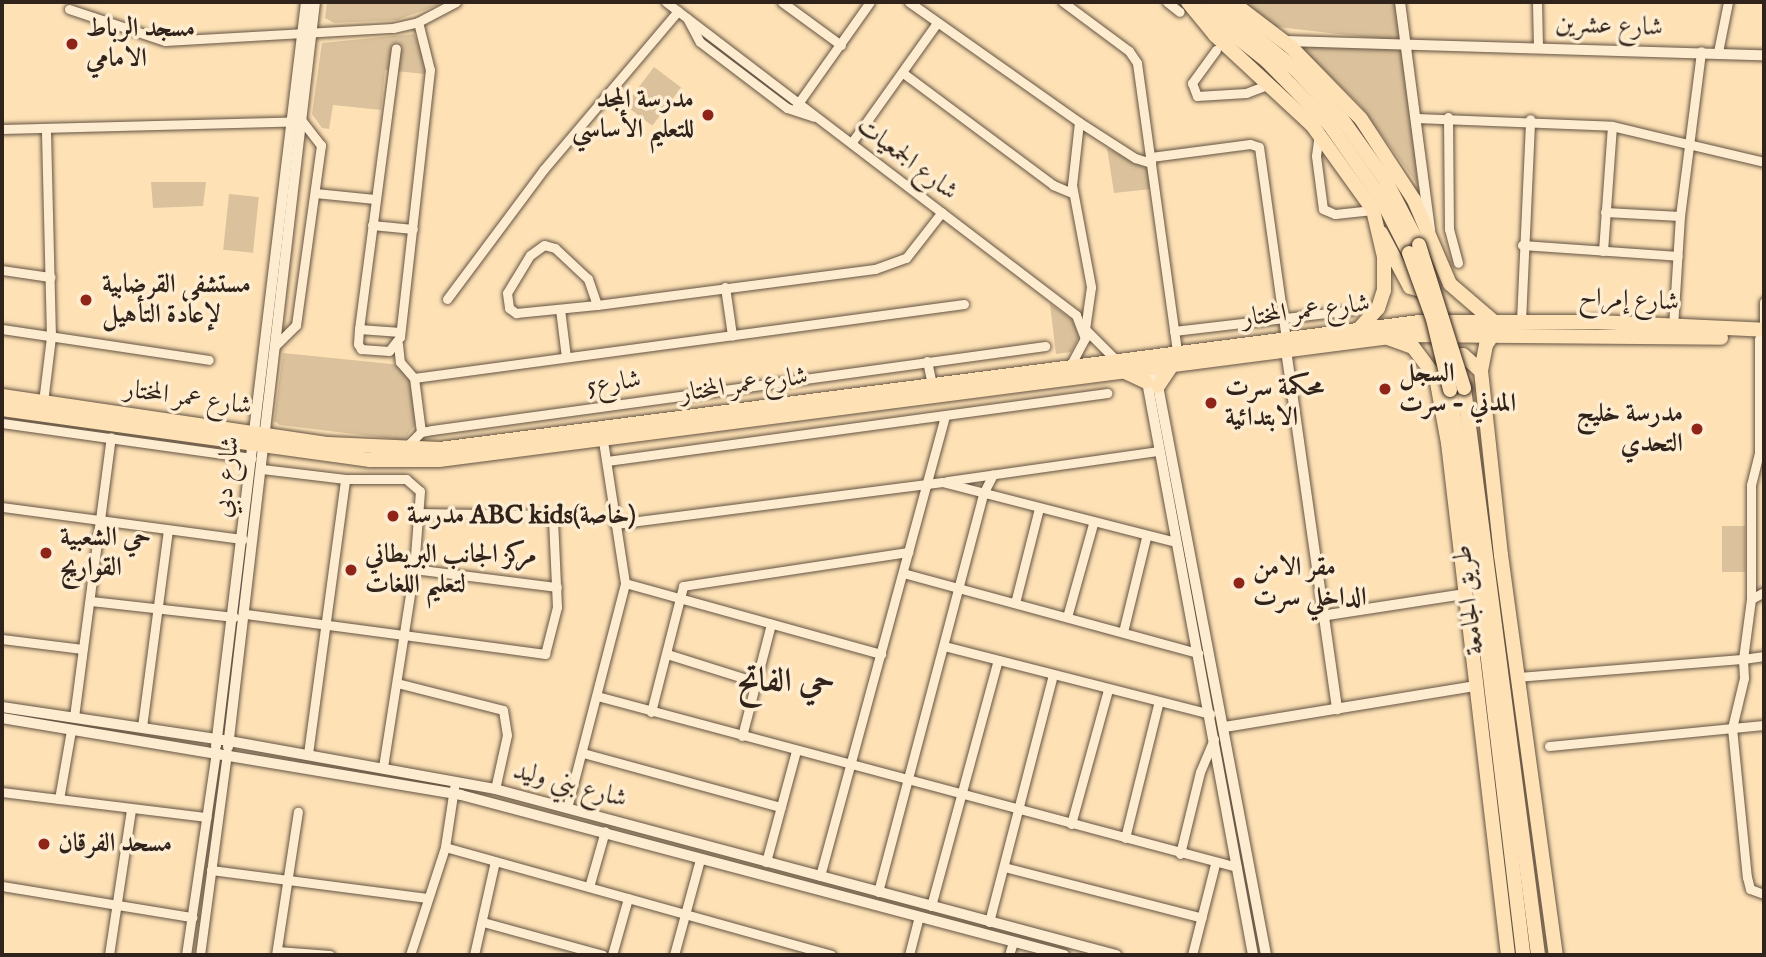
<!DOCTYPE html>
<html>
<head>
<meta charset="utf-8">
<style>
  body { margin:0 }
  #map { position:relative; width:1766px; height:957px; overflow:hidden; background:#fee2b6; font-family:"IM FELL English",Amiri,serif }
  div>[style] { position:absolute }
  [style*='--x'] { left:calc(var(--x)*1px); top:calc(var(--y)*1px); width:calc(var(--w)*1px); rotate:calc(var(--a)*1deg) }
  .green>* { inset:0; background:#dbc29c; transform-origin:0 0 }
  .roads { filter:drop-shadow(0 0 2px #645342) drop-shadow(0 0 2px #645342) }
  .minor>* { height:9px; margin:-4.5px; padding:0 4.5px; transform-origin:4.5px; border-radius:4.5px; background:#feecd0 }
  .tertiary>* { height:10px; margin:-5px; padding:0 5px; transform-origin:5px; border-radius:5px; background:#feecd0 }
  .primary>* { height:14px; margin:-7px; padding:0 7px; transform-origin:7px; border-radius:7px; background:#fee2b6 }
  .trunk>* { height:14px; margin:-7px; padding:0 7px; transform-origin:7px; border-radius:7px; background:#fee2b6 }
  .bridges { filter:drop-shadow(0 0 2px #30231b) drop-shadow(0 0 2px #30231b) }
  .trunk-bridge>* { height:14px; margin:-7px; padding:0 7px; transform-origin:7px; border-radius:7px; background:#fee2b6 }
  .dots>* { width:19px; height:19px; translate:-50% -50%; box-sizing:border-box; border:4px solid #feecd0; border-radius:50% }
  span { translate:-50% -50%; white-space:nowrap; text-align:center; line-height:1.15; -webkit-text-stroke:7px #feecd0; paint-order:stroke }
  .street-label { font-size:26px; color:#30231b }
  .poi-label { font-size:26px; color:#30231b; font-weight:700 }
  .left { translate:0 -50%; text-align:left }
  .right { translate:-100% -50%; text-align:right }
  .district-label { font-size:33px; color:#30231b; font-weight:700 }
  .frame { position:absolute; inset:0; border:4px solid #30231b; pointer-events:none }
</style>
</head>
<body>
<div id="map">
  <div class="green">
    <i style="clip-path:polygon(327px 2px,446px 2px,397px 20px,334px 23px,325px 18px)"></i>
    <i style="clip-path:polygon(1236px 2px,1400px 2px,1406px 42px,1269px 26px)"></i>
    <i style="clip-path:polygon(414px 34px,426px 62px,425px 74px,385px 70px,381px 110px,333px 105px,329px 129px,322px 128px,312px 114px,322px 43px)"></i>
    <i style="clip-path:polygon(1299px 46px,1406px 50px,1418px 185px,1360px 105px)"></i>
    <i style="left:654px;top:67px;width:34px;height:48px;rotate:37deg"></i>
    <i style="clip-path:polygon(1107px 148px,1148px 169px,1151px 189px,1114px 193px)"></i>
    <i style="clip-path:polygon(151px 182px,206px 182px,203px 206px,153px 208px)"></i>
    <i style="left:229px;top:194px;width:30px;height:56px;rotate:6deg"></i>
    <i style="clip-path:polygon(1050px 304px,1073px 320px,1079px 336px,1071px 352px,1056px 354px)"></i>
    <i style="clip-path:polygon(283px 353px,401px 365px,411px 375px,418px 421px,404px 440px,280px 425px,274px 421px)"></i>
    <i style="left:1722px;top:526px;width:23px;height:46px"></i>
  </div>
  <div class="roads">
    <div class="minor">
      <i style="--x:666;--y:2;--w:516;--a:37.36"></i>
      <i style="--x:1076;--y:315;--w:25;--a:69"></i>
      <i style="--x:1085;--y:338;--w:32;--a:118"></i>
      <i style="--x:782;--y:2;--w:73;--a:36.1"></i>
      <i style="--x:909;--y:2;--w:208;--a:35.2"></i>
      <i style="--x:1079;--y:122;--w:67;--a:32.7"></i>
      <i style="--x:1135;--y:158;--w:17;--a:17"></i>
      <i style="--x:1063;--y:2;--w:82;--a:36.6"></i>
      <i style="--x:1129;--y:51;--w:14;--a:56"></i>
      <i style="--x:1137;--y:63;--w:292;--a:82.1"></i>
      <i style="--x:1167;--y:2;--w:16;--a:38"></i>
      <i style="--x:1537;--y:2;--w:44;--a:88.7"></i>
      <i style="--x:69;--y:9;--w:101;--a:18.4"></i>
      <i style="--x:165;--y:41;--w:228;--a:-3.3"></i>
      <i style="--x:393;--y:28;--w:26;--a:-13"></i>
      <i style="--x:418;--y:22;--w:43;--a:-27.8"></i>
      <i style="--x:687;--y:18;--w:27;--a:62"></i>
      <i style="--x:700;--y:42;--w:109;--a:37.2"></i>
      <i style="--x:787;--y:108;--w:28;--a:18"></i>
      <i style="--x:1216;--y:50;--w:41;--a:126"></i>
      <i style="--x:1192;--y:83;--w:14;--a:69"></i>
      <i style="--x:1197;--y:96;--w:49;--a:-3.5"></i>
      <i style="--x:1246;--y:93;--w:26;--a:-21"></i>
      <i style="--x:1718;--y:52;--w:51;--a:-78.7"></i>
      <i style="--x:903;--y:73;--w:187;--a:36.7"></i>
      <i style="--x:1053;--y:185;--w:21;--a:23"></i>
      <i style="--x:797;--y:105;--w:126;--a:-54.7"></i>
      <i style="--x:1448;--y:117;--w:112;--a:89.5"></i>
      <i style="--x:1449;--y:229;--w:35;--a:75"></i>
      <i style="--x:1416;--y:118;--w:196;--a:2.3"></i>
      <i style="--x:1612;--y:126;--w:156;--a:13.3"></i>
      <i style="--x:1079;--y:122;--w:63;--a:96.3"></i>
      <i style="--x:1072;--y:185;--w:104;--a:79.4"></i>
      <i style="--x:1091;--y:287;--w:42;--a:98.1"></i>
      <i style="--x:1085;--y:329;--w:47;--a:45"></i>
      <i style="--x:2;--y:129;--w:300;--a:-1.5"></i>
      <i style="--x:302;--y:121;--w:31;--a:52"></i>
      <i style="--x:321;--y:145;--w:182;--a:97.9"></i>
      <i style="--x:296;--y:325;--w:31;--a:135"></i>
      <i style="--x:1319;--y:134;--w:22;--a:98"></i>
      <i style="--x:1316;--y:156;--w:53;--a:82.5"></i>
      <i style="--x:1323;--y:209;--w:13;--a:23"></i>
      <i style="--x:1335;--y:214;--w:38;--a:-6"></i>
      <i style="--x:852;--y:142;--w:146;--a:-54.5"></i>
      <i style="--x:1151;--y:157;--w:100;--a:-7.5"></i>
      <i style="--x:1250;--y:144;--w:9;--a:18"></i>
      <i style="--x:1259;--y:147;--w:194;--a:82"></i>
      <i style="--x:315;--y:193;--w:60;--a:5.7"></i>
      <i style="--x:1605;--y:212;--w:75;--a:3.1"></i>
      <i style="--x:372;--y:225;--w:41;--a:5.6"></i>
      <i style="--x:1522;--y:245;--w:156;--a:4"></i>
      <i style="--x:1603;--y:251;--w:125;--a:-85.9"></i>
      <i style="--x:2;--y:270;--w:49;--a:8.3"></i>
      <i style="--x:725;--y:287;--w:49;--a:81.7"></i>
      <i style="--x:447;--y:299;--w:162;--a:-53.3"></i>
      <i style="--x:544;--y:169;--w:207;--a:-49.7"></i>
      <i style="--x:597;--y:305;--w:28;--a:-109"></i>
      <i style="--x:588;--y:279;--w:45;--a:-136.8"></i>
      <i style="--x:555;--y:248;--w:11;--a:-165"></i>
      <i style="--x:544;--y:245;--w:17;--a:144"></i>
      <i style="--x:530;--y:255;--w:44;--a:121.2"></i>
      <i style="--x:507;--y:293;--w:15;--a:82"></i>
      <i style="--x:509;--y:308;--w:9;--a:36"></i>
      <i style="--x:516;--y:313;--w:81;--a:-5.6"></i>
      <i style="--x:597;--y:305;--w:280;--a:-7.4"></i>
      <i style="--x:875;--y:269;--w:33;--a:-20"></i>
      <i style="--x:906;--y:258;--w:58;--a:-52"></i>
      <i style="--x:560;--y:309;--w:48;--a:82.9"></i>
      <i style="--x:1521;--y:321;--w:202;--a:-87.4"></i>
      <i style="--x:1673;--y:327;--w:111;--a:-86.4"></i>
      <i style="--x:1680;--y:216;--w:166;--a:-82.7"></i>
      <i style="--x:2;--y:329;--w:209;--a:8.5"></i>
      <i style="--x:359;--y:329;--w:283;--a:-82.5"></i>
      <i style="--x:1764;--y:330;--w:28;--a:-90"></i>
      <i style="--x:1174;--y:331;--w:179;--a:-6.7"></i>
      <i style="--x:400;--y:332;--w:41;--a:-175.8"></i>
      <i style="--x:359;--y:329;--w:15;--a:94"></i>
      <i style="--x:358;--y:344;--w:6;--a:59"></i>
      <i style="--x:361;--y:349;--w:28;--a:4"></i>
      <i style="--x:389;--y:351;--w:18;--a:-52"></i>
      <i style="--x:400;--y:337;--w:269;--a:-83.6"></i>
      <i style="--x:430;--y:70;--w:49;--a:-104"></i>
      <i style="--x:398;--y:344;--w:18;--a:84"></i>
      <i style="--x:400;--y:362;--w:21;--a:49"></i>
      <i style="--x:414;--y:378;--w:54;--a:82.6"></i>
      <i style="--x:927;--y:361;--w:24;--a:78"></i>
      <i style="--x:414;--y:378;--w:555;--a:-7.66"></i>
      <i style="--x:43;--y:402;--w:65;--a:-83"></i>
      <i style="--x:51;--y:337;--w:209;--a:-91.4"></i>
      <i style="--x:2;--y:423;--w:252;--a:8"></i>
      <i style="--x:405;--y:448;--w:23;--a:-45"></i>
      <i style="--x:421;--y:432;--w:11;--a:-10"></i>
      <i style="--x:432;--y:430;--w:619;--a:-7.8"></i>
      <i style="--x:607;--y:461;--w:505;--a:-7.74"></i>
      <i style="--x:262;--y:469;--w:84;--a:6.9"></i>
      <i style="--x:345;--y:479;--w:61;--a:0"></i>
      <i style="--x:406;--y:479;--w:18;--a:41"></i>
      <i style="--x:420;--y:491;--w:78;--a:94.4"></i>
      <i style="--x:414;--y:569;--w:200;--a:98.9"></i>
      <i style="--x:947;--y:481;--w:213;--a:-8.1"></i>
      <i style="--x:2;--y:507;--w:243;--a:7.6"></i>
      <i style="--x:615;--y:524;--w:330;--a:-7.3"></i>
      <i style="--x:942;--y:482;--w:241;--a:14.4"></i>
      <i style="--x:414;--y:569;--w:144;--a:7.2"></i>
      <i style="--x:903;--y:573;--w:306;--a:15.2"></i>
      <i style="--x:625;--y:583;--w:266;--a:15.5"></i>
      <i style="--x:1751;--y:599;--w:15;--a:-28"></i>
      <i style="--x:91;--y:601;--w:144;--a:6.4"></i>
      <i style="--x:1015;--y:603;--w:98;--a:-75.8"></i>
      <i style="--x:246;--y:614;--w:302;--a:7.6"></i>
      <i style="--x:545;--y:654;--w:49;--a:-75.7"></i>
      <i style="--x:557;--y:607;--w:87;--a:-92.6"></i>
      <i style="--x:553;--y:520;--w:12;--a:-156"></i>
      <i style="--x:542;--y:515;--w:121;--a:-179.1"></i>
      <i style="--x:1067;--y:617;--w:97;--a:-74.4"></i>
      <i style="--x:1123;--y:632;--w:97;--a:-76.3"></i>
      <i style="--x:2;--y:639;--w:81;--a:7.1"></i>
      <i style="--x:944;--y:646;--w:275;--a:14.3"></i>
      <i style="--x:667;--y:654;--w:93;--a:17.5"></i>
      <i style="--x:1764;--y:656;--w:21;--a:172"></i>
      <i style="--x:1743;--y:659;--w:19;--a:87"></i>
      <i style="--x:1744;--y:678;--w:51;--a:103.5"></i>
      <i style="--x:1732;--y:728;--w:150;--a:84.3"></i>
      <i style="--x:1747;--y:877;--w:12;--a:76"></i>
      <i style="--x:1750;--y:889;--w:15;--a:20"></i>
      <i style="--x:1517;--y:677;--w:227;--a:-4.6"></i>
      <i style="--x:1743;--y:659;--w:61;--a:-82.4"></i>
      <i style="--x:1751;--y:599;--w:114;--a:-90"></i>
      <i style="--x:1751;--y:485;--w:34;--a:-76"></i>
      <i style="--x:1759;--y:452;--w:113;--a:-90"></i>
      <i style="--x:397;--y:683;--w:109;--a:14.3"></i>
      <i style="--x:503;--y:710;--w:25;--a:81"></i>
      <i style="--x:507;--y:735;--w:55;--a:102.5"></i>
      <i style="--x:597;--y:696;--w:662;--a:14.96"></i>
      <i style="--x:651;--y:712;--w:130;--a:-75.7"></i>
      <i style="--x:683;--y:586;--w:228;--a:-8.6"></i>
      <i style="--x:74;--y:717;--w:282;--a:-82.5"></i>
      <i style="--x:142;--y:727;--w:199;--a:-82.5"></i>
      <i style="--x:742;--y:736;--w:116;--a:-75.5"></i>
      <i style="--x:1549;--y:746;--w:216;--a:-5.6"></i>
      <i style="--x:583;--y:753;--w:205;--a:15.3"></i>
      <i style="--x:308;--y:754;--w:277;--a:-82.3"></i>
      <i style="--x:2;--y:792;--w:206;--a:7"></i>
      <i style="--x:59;--y:799;--w:70;--a:-80.1"></i>
      <i style="--x:567;--y:808;--w:232;--a:-75.5"></i>
      <i style="--x:625;--y:583;--w:144;--a:-98.8"></i>
      <i style="--x:1071;--y:824;--w:139;--a:-74.6"></i>
      <i style="--x:1125;--y:838;--w:141;--a:-76.1"></i>
      <i style="--x:445;--y:847;--w:401;--a:15.6"></i>
      <i style="--x:1180;--y:854;--w:84;--a:-76.3"></i>
      <i style="--x:1200;--y:772;--w:36;--a:-67"></i>
      <i style="--x:766;--y:862;--w:115;--a:-74.9"></i>
      <i style="--x:1004;--y:867;--w:204;--a:14.4"></i>
      <i style="--x:211;--y:870;--w:218;--a:7.4"></i>
      <i style="--x:820;--y:876;--w:476;--a:-74.8"></i>
      <i style="--x:2;--y:886;--w:193;--a:9.3"></i>
      <i style="--x:589;--y:887;--w:58;--a:-74.1"></i>
      <i style="--x:878;--y:892;--w:412;--a:-75.2"></i>
      <i style="--x:983;--y:494;--w:22;--a:-63"></i>
      <i style="--x:931;--y:906;--w:255;--a:-74.8"></i>
      <i style="--x:483;--y:922;--w:124;--a:15.4"></i>
      <i style="--x:989;--y:922;--w:255;--a:-75.5"></i>
      <i style="--x:277;--y:951;--w:53;--a:4.3"></i>
      <i style="--x:109;--y:955;--w:148;--a:-81.4"></i>
      <i style="--x:186;--y:955;--w:206;--a:-81.6"></i>
      <i style="--x:200;--y:955;--w:204;--a:-82.4"></i>
      <i style="--x:276;--y:955;--w:145;--a:-81.3"></i>
      <i style="--x:410;--y:955;--w:114;--a:-72"></i>
      <i style="--x:445;--y:847;--w:60;--a:-81.3"></i>
      <i style="--x:474;--y:955;--w:96;--a:-77.4"></i>
      <i style="--x:612;--y:955;--w:59;--a:-74.3"></i>
      <i style="--x:674;--y:955;--w:99;--a:-74.8"></i>
      <i style="--x:909;--y:955;--w:40;--a:-75.6"></i>
      <i style="--x:1009;--y:955;--w:14;--a:-73"></i>
      <i style="--x:1192;--y:955;--w:94;--a:-75.8"></i>
    </div>
    <div class="tertiary">
      <i style="--x:1400;--y:2;--w:231;--a:82.5"></i>
      <i style="--x:1283;--y:41;--w:481;--a:1.7"></i>
      <i style="--x:1286;--y:350;--w:363;--a:81.9"></i>
      <i style="--x:1148;--y:367;--w:21;--a:62"></i>
      <i style="--x:1158;--y:386;--w:579;--a:79.25"></i>
      <i style="--x:1146;--y:376;--w:589;--a:79.53"></i>
      <i style="--x:1321;--y:616;--w:146;--a:-8.7"></i>
      <i style="--x:2;--y:707;--w:230;--a:8.5"></i>
      <i style="--x:229;--y:741;--w:270;--a:10.2"></i>
      <i style="--x:495;--y:789;--w:643;--a:14.97"></i>
      <i style="--x:2;--y:718;--w:465;--a:9.5"></i>
      <i style="--x:461;--y:795;--w:624;--a:14.86"></i>
      <i style="--x:1225;--y:727;--w:254;--a:-9.3"></i>
      <i style="--x:216;--y:746;--w:749;--a:-83.1"></i>
      <i style="--x:228;--y:747;--w:750;--a:-83.34"></i>
    </div>
    <div class="primary">
      <i style="--x:1125;--y:372;--w:23;--a:25"></i>
      <i style="--x:1158;--y:386;--w:27;--a:-56"></i>
      <i style="--x:2;--y:396;--w:330;--a:8.4"></i>
      <i style="--x:328;--y:444;--w:112;--a:2.6"></i>
      <i style="--x:440;--y:449;--w:987;--a:-7.39"></i>
      <i style="--x:1419;--y:322;--w:178;--a:0"></i>
      <i style="--x:1597;--y:322;--w:167;--a:2.7"></i>
      <i style="--x:2;--y:409;--w:372;--a:7.9"></i>
      <i style="--x:370;--y:460;--w:69;--a:0"></i>
      <i style="--x:439;--y:460;--w:975;--a:-7.37"></i>
      <i style="--x:1406;--y:335;--w:315;--a:0.5"></i>
    </div>
    <div class="trunk">
      <i style="--x:1188;--y:2;--w:43;--a:50.7"></i>
      <i style="--x:1215;--y:35;--w:132;--a:42.9"></i>
      <i style="--x:1312;--y:125;--w:105;--a:54.3"></i>
      <i style="--x:1373;--y:210;--w:48;--a:76.8"></i>
      <i style="--x:1384;--y:257;--w:33;--a:90"></i>
      <i style="--x:1384;--y:290;--w:19;--a:108"></i>
      <i style="--x:1378;--y:308;--w:28;--a:132"></i>
      <i style="--x:1213;--y:2;--w:107;--a:39.3"></i>
      <i style="--x:1296;--y:70;--w:67;--a:46.8"></i>
      <i style="--x:1342;--y:119;--w:76;--a:54.6"></i>
      <i style="--x:1386;--y:181;--w:72;--a:62.7"></i>
      <i style="--x:1232;--y:2;--w:74;--a:37.3"></i>
      <i style="--x:1291;--y:47;--w:100;--a:45.8"></i>
      <i style="--x:1361;--y:119;--w:97;--a:56.8"></i>
      <i style="--x:1414;--y:200;--w:91;--a:66.8"></i>
      <i style="--x:1450;--y:284;--w:57;--a:40.7"></i>
      <i style="--x:1194;--y:3;--w:93;--a:38.5"></i>
      <i style="--x:1267;--y:61;--w:88;--a:45.5"></i>
      <i style="--x:1329;--y:124;--w:90;--a:54.9"></i>
      <i style="--x:1381;--y:198;--w:62;--a:63"></i>
      <i style="--x:1381;--y:233;--w:61;--a:61.8"></i>
      <i style="--x:1410;--y:287;--w:22;--a:16"></i>
      <i style="--x:1494;--y:333;--w:14;--a:124"></i>
      <i style="--x:1486;--y:345;--w:26;--a:101"></i>
      <i style="--x:1481;--y:371;--w:185;--a:83.8"></i>
      <i style="--x:1501;--y:555;--w:404;--a:82.2"></i>
      <i style="--x:1385;--y:337;--w:30;--a:20"></i>
      <i style="--x:1413;--y:347;--w:38;--a:53"></i>
      <i style="--x:1436;--y:377;--w:67;--a:79.7"></i>
      <i style="--x:1448;--y:443;--w:516;--a:83.32"></i>
      <i style="--x:1444;--y:359;--w:19;--a:-12"></i>
      <i style="--x:1463;--y:355;--w:24;--a:42"></i>
      <i style="--x:1464;--y:388;--w:572;--a:82.56"></i>
      <i style="--x:1450;--y:390;--w:204;--a:81.6"></i>
      <i style="--x:1480;--y:592;--w:366;--a:83.2"></i>
    </div>
  </div>
  <div class="bridges">
    <div class="trunk-bridge">
      <i style="--x:1419;--y:245;--w:150;--a:72.5"></i>
      <i style="--x:1409;--y:253;--w:70;--a:70"></i>
      <i style="--x:1433;--y:319;--w:73;--a:76.5"></i>
    </div>
  </div>
  <div class="dots">
    <i style="left:72px;top:44px;background:#8f2418"></i>
    <i style="left:708px;top:115px;background:#8f2418"></i>
    <i style="left:86px;top:300px;background:#8f2418"></i>
    <i style="left:1385px;top:389px;background:#8f2418"></i>
    <i style="left:1211px;top:403px;background:#8f2418"></i>
    <i style="left:1697px;top:429px;background:#8f2418"></i>
    <i style="left:393px;top:516px;background:#8f2418"></i>
    <i style="left:46px;top:553px;background:#8f2418"></i>
    <i style="left:351px;top:570px;background:#8f2418"></i>
    <i style="left:1239px;top:583px;background:#8f2418"></i>
    <i style="left:44px;top:844px;background:#8f2418"></i>
  </div>
  <div class="street-label">
    <span style="left:1609px;top:26px;rotate:2deg">شارع عشرين</span>
    <span style="left:907px;top:159px;rotate:37deg">شارع الجمعيات</span>
    <span style="left:1629px;top:300px;rotate:3deg">شارع إمراح</span>
    <span style="left:1306px;top:311px;rotate:-7deg">شارع عمر المختار</span>
    <span style="left:614px;top:383px;rotate:-8deg">شارع5</span>
    <span style="left:744px;top:385px;rotate:-8deg">شارع عمر المختار</span>
    <span style="left:188px;top:398px;rotate:8deg">شارع عمر المختار</span>
    <span style="left:227px;top:477px;rotate:-84deg">شارع دبي</span>
    <span style="left:1469px;top:600px;rotate:-97deg">طريق الجامعة</span>
    <span style="left:570px;top:785px;rotate:15deg">شارع بني وليد</span>
  </div>
  <div class="poi-label">
    <span class="left" style="left:86px;top:44px">مسجد الرباط<br>الامامي</span>
    <span class="right" style="left:694px;top:115px">مدرسة المجد<br>للتعليم الأساسي</span>
    <span class="left" style="left:102px;top:300px">مستشفي القرضابية<br>لإعادة التأهيل</span>
    <span class="left" style="left:1399px;top:389px">السجل<br>المدني - سرت</span>
    <span class="left" style="left:1225px;top:403px">محكمة سرت<br>الابتدائية</span>
    <span class="right" style="left:1683px;top:429px">مدرسة خليج<br>التحدي</span>
    <span class="left" style="left:407px;top:516px">مدرسة ABC kids(خاصة)</span>
    <span class="left" style="left:60px;top:553px">حي الشعبية<br>القواريج</span>
    <span class="left" style="left:365px;top:570px">مركز الجانب البريطاني<br>لتعليم اللغات</span>
    <span class="left" style="left:1253px;top:583px">مقر الامن<br>الداخلي سرت</span>
    <span class="left" style="left:58px;top:844px">مسحد الفرقان</span>
  </div>
  <div class="district-label">
    <span style="left:786px;top:683px">حي الفاتح</span>
  </div>
  <div class="frame"></div>
</div>
</body>
</html>
